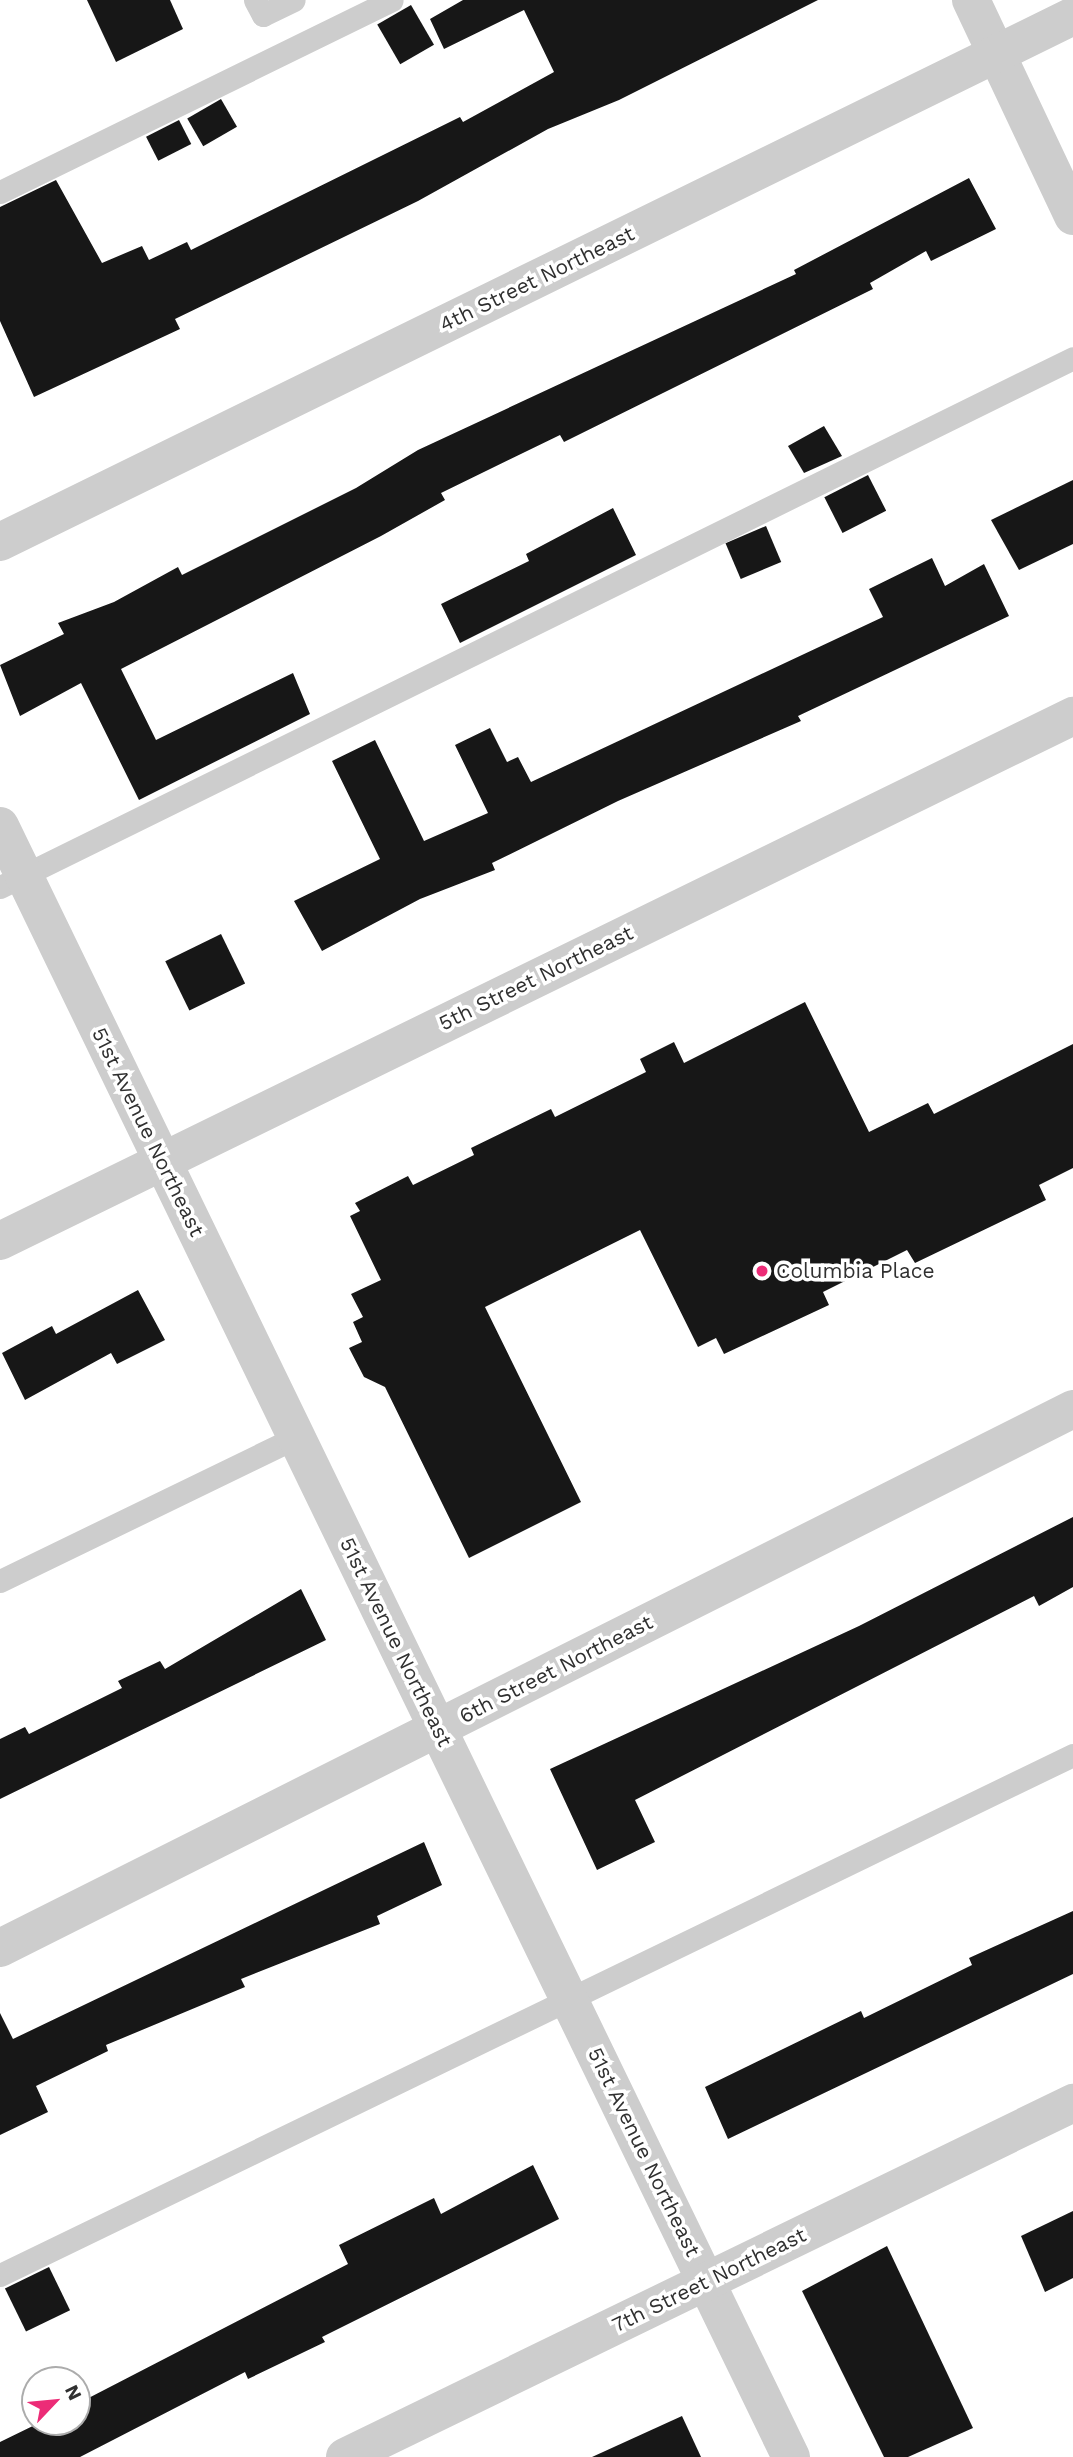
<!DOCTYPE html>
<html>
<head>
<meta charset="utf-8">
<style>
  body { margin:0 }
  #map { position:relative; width:1073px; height:2457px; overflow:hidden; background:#fff; font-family:"Work Sans",sans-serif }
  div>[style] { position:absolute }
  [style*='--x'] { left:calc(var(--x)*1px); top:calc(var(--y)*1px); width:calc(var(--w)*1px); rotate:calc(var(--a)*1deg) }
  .building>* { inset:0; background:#171717; transform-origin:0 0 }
  .lane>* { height:23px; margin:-11.5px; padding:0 11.5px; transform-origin:11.5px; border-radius:11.5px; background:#cdcdcd }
  .street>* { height:38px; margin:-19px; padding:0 19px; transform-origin:19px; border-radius:19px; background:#cdcdcd }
  .dots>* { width:19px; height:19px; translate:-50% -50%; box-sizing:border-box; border:4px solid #fff; border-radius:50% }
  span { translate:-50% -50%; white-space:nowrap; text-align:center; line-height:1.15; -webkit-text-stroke:7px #fff; paint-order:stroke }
  .street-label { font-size:21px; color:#303030 }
  .poi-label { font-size:21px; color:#303030 }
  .left { translate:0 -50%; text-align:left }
  .north { position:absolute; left:21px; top:2366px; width:70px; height:70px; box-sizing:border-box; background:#fff; border:2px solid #acacac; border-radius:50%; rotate:64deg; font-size:19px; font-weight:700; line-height:28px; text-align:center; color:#303030 }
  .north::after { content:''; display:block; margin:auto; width:24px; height:32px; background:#ec2c77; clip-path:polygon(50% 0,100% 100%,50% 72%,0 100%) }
</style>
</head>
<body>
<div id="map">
  <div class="building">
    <i style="clip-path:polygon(87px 0,170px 0,183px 29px,116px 62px)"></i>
    <i style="clip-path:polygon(463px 0,818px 0,619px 100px,548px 129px,418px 201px,175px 319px,180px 329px,34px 397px,0 321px,0 207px,56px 180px,102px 263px,142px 246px,149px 260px,187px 242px,191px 250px,460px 117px,463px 122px,554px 72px,524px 10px,444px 49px,430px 19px)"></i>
    <i style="left:411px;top:5px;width:46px;height:39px;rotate:60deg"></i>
    <i style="left:221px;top:99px;width:32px;height:39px;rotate:60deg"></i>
    <i style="left:179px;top:120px;width:27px;height:37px;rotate:63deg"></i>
    <i style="clip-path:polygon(969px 178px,996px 229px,931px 261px,926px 251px,870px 283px,873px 289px,564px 442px,560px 435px,441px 493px,445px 500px,381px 536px,121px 669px,156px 740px,293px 673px,310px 714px,139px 800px,81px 683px,20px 716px,0 665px,64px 634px,58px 623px,114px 602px,178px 567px,182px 575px,356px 488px,418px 450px,796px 274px,794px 270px)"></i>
    <i style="clip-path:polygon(824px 426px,842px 456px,804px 473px,788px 446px)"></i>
    <i style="left:868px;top:475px;width:40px;height:49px;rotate:63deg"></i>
    <i style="clip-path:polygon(1073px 480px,1073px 544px,1019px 570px,991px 520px)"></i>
    <i style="clip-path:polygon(613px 508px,636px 555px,460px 643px,441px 604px,529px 561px,526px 554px)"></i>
    <i style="left:766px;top:526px;width:39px;height:44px;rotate:67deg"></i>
    <i style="clip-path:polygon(932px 558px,945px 586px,984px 564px,1009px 616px,798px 716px,801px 721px,618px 801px,492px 863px,495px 870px,420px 899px,322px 951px,294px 901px,380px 859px,332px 761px,375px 740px,424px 841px,488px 813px,455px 745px,490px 728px,507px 762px,518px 757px,531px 782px,883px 617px,869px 589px)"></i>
    <i style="left:221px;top:934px;width:55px;height:62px;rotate:64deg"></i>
    <i style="clip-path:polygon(805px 1002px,869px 1132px,928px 1103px,934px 1114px,1073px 1044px,1073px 1168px,1039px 1185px,1046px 1200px,915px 1263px,907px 1250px,823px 1292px,829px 1305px,724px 1354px,716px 1338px,698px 1347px,640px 1230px,485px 1307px,581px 1502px,469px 1558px,385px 1387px,364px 1377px,349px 1348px,362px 1342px,353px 1322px,363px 1317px,351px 1294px,381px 1280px,350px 1216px,360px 1211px,355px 1203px,408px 1176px,413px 1185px,474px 1155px,471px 1148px,551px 1109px,555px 1117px,646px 1072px,640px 1059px,674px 1042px,684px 1063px)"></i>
    <i style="clip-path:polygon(138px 1290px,165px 1340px,117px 1364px,111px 1353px,25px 1400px,2px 1353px,52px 1326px,56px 1334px)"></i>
    <i style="clip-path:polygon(1073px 1517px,1073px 1587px,1039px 1606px,1034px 1596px,635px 1800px,655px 1842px,597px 1870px,550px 1769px,859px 1626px)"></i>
    <i style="clip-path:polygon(301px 1589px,326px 1640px,0 1799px,0 1739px,25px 1727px,29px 1734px,122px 1688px,118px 1681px,160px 1661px,165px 1669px)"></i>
    <i style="clip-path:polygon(424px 1842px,442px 1885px,377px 1916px,380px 1924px,241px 1979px,245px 1987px,106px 2045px,108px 2051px,36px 2086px,48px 2112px,0 2135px,0 2013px,13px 2039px)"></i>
    <i style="clip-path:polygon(1073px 1911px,1073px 1974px,728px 2139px,705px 2087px,861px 2011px,864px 2018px,972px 1965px,969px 1958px)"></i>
    <i style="clip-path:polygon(533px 2165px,559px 2219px,322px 2337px,325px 2342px,248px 2379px,245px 2372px,80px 2457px,0 2457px,0 2442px,41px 2422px,77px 2422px,77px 2404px,348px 2264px,339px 2245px,434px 2198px,441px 2214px)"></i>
    <i style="clip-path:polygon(1073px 2211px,1073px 2278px,1045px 2292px,1021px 2236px)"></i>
    <i style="clip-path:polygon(887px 2246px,973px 2428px,908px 2457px,884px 2457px,802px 2291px)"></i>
    <i style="left:49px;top:2267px;width:48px;height:49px;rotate:64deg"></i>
    <i style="clip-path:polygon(682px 2416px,701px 2457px,592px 2457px)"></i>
  </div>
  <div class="lane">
    <i style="--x:255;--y:0;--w:17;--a:62"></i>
    <i style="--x:263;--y:15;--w:34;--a:-26"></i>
    <i style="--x:0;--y:192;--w:436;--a:-26.1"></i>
    <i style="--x:0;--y:887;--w:1196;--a:-26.24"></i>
    <i style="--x:0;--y:1581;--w:329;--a:-25.9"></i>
    <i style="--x:0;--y:2275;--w:1192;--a:-25.86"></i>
  </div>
  <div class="street">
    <i style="--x:971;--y:0;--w:239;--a:64.7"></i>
    <i style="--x:0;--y:542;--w:1195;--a:-26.11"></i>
    <i style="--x:0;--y:826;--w:1813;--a:64.13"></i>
    <i style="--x:0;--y:1241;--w:1195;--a:-26.07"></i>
    <i style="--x:0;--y:1948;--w:1201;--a:-26.67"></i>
    <i style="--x:345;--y:2457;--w:810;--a:-25.93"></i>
  </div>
  <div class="dots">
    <i style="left:762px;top:1271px;background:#ec2c77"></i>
  </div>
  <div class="street-label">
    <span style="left:537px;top:279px;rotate:-26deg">4th Street Northeast</span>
    <span style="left:536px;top:978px;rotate:-26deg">5th Street Northeast</span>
    <span style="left:148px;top:1132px;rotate:64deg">51st Avenue Northeast</span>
    <span style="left:396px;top:1642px;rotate:64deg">51st Avenue Northeast</span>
    <span style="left:556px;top:1669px;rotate:-27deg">6th Street Northeast</span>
    <span style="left:644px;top:2152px;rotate:64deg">51st Avenue Northeast</span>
    <span style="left:709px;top:2280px;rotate:-26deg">7th Street Northeast</span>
  </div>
  <div class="poi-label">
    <span class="left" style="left:776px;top:1271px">Columbia Place</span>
  </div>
  <div class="north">N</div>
</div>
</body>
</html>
